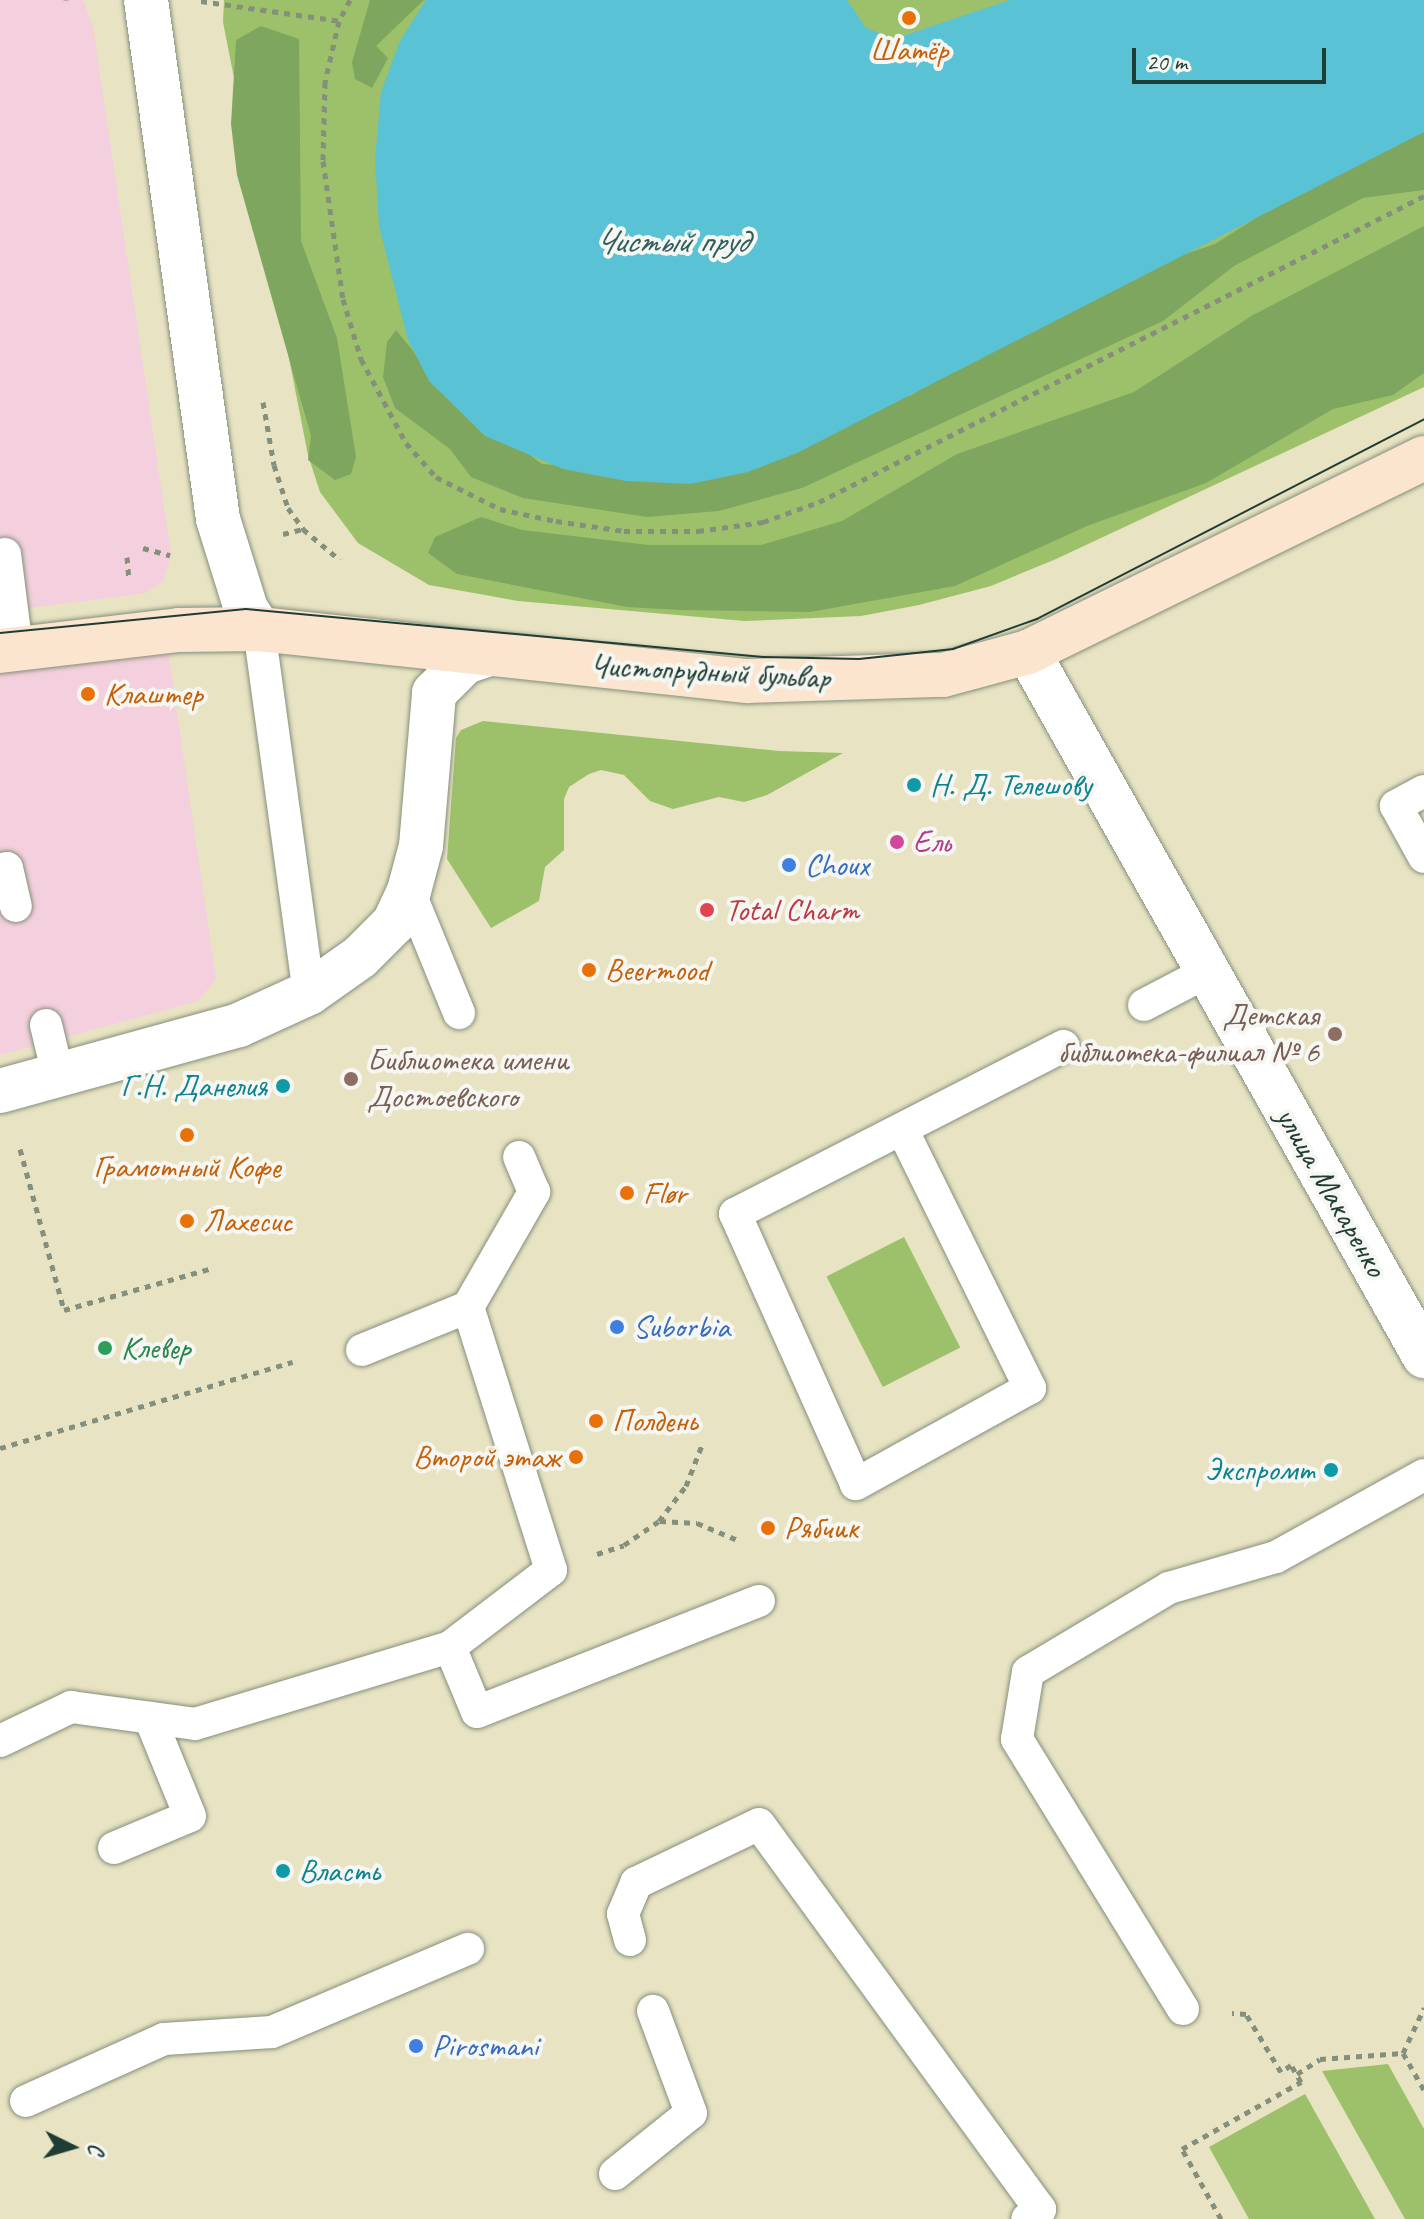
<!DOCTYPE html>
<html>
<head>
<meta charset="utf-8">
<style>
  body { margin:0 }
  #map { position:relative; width:1424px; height:2219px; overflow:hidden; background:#e8e3c3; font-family:Caveat,sans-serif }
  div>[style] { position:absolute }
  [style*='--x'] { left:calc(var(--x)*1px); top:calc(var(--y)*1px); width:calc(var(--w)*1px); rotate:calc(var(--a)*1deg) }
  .built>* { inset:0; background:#f4cfdd }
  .green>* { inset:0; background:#9dc06a; transform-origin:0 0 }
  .forest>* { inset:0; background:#7ea65e }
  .water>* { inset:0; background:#59c2d5 }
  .path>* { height:5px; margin-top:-2.5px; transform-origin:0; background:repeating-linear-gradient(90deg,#84907c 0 6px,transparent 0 12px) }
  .roads { filter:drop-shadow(0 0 2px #84907c) drop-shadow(0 0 2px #84907c) }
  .lane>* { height:32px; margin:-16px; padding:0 16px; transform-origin:16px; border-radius:16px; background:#fff }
  .street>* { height:44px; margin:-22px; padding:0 22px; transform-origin:22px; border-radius:22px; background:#fff }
  .secondary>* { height:44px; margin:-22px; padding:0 22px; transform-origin:22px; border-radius:22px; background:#fce5cf }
  .tram>* { height:2px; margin:-1px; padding:0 1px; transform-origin:1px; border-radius:1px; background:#1f3d34 }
  .dots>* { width:22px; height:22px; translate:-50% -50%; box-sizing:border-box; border:4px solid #f6f6f2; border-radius:50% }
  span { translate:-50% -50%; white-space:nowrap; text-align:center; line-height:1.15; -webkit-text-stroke:8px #f6f6f2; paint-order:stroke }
  .food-label { font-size:32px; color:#c56008 }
  .left { translate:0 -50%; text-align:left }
  .right { translate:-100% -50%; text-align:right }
  .street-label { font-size:32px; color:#1f3d34 }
  .culture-label { font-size:32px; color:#0d838f }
  .hotel-label { font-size:32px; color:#b23c85 }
  .shop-label { font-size:32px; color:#366cbe }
  .health-label { font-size:32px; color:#be3a42 }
  .education-label { font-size:32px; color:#785e54 }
  .leisure-label { font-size:32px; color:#27864d }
  .water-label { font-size:34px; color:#2e5e5c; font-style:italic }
  .north { position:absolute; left:32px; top:2107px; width:80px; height:80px; -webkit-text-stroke:6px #f6f6f2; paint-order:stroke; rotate:95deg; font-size:22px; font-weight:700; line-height:32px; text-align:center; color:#1f3d34 }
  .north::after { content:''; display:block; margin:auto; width:28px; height:36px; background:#1f3d34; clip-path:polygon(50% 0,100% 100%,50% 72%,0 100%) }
  .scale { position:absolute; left:1132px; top:48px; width:194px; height:36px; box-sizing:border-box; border:4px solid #1f3d34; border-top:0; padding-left:10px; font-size:24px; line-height:28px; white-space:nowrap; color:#1f3d34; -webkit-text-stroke:6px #f6f6f2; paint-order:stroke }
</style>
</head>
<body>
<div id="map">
  <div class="built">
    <i style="clip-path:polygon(0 0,83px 0,93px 27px,171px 555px,163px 581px,146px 593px,0 612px)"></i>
    <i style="clip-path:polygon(168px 652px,216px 979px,198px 1001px,0 1055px,0 666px)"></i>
  </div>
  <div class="green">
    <i style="clip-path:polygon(224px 0,1424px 0,1424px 387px,1056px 559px,991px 586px,919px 605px,861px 616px,745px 621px,518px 601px,429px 585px,358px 543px,320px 492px,308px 455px,223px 22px)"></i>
    <i style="clip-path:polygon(483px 721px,779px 751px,843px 753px,767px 795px,744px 802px,719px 797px,673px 809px,650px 801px,624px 775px,601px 770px,589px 774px,569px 787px,564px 799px,564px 850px,545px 867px,539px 901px,491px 928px,447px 859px,456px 738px,461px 730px)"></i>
    <i style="left:904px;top:1237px;width:124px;height:87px;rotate:63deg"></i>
    <i style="clip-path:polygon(1388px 2064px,1424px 2129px,1424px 2219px,1405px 2219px,1322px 2071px)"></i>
    <i style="clip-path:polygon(1305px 2094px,1375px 2219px,1249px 2219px,1209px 2147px)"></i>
  </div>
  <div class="forest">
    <i style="clip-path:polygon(370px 0,424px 0,376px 46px,388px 58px,372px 88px,355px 79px,352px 62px)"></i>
    <i style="clip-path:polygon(261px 26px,299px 39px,301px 241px,337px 338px,356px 457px,351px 474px,335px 480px,308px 460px,311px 436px,237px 175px,231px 124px,236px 40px)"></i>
    <i style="clip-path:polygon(1424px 125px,1424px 190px,1363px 198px,1234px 266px,1163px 321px,802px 488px,719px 511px,647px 517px,523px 498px,471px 477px,450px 449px,395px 408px,383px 377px,387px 342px,396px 330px,449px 395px,542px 464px,677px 474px,912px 395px,987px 342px,1093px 285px,1215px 244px,1289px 197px)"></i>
    <i style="clip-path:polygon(1424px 226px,1424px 373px,1393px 395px,1333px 409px,1206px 483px,1087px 526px,955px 586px,810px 612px,680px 610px,627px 607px,457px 574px,428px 553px,435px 537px,481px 517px,522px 530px,649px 545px,761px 545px,842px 521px,957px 454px,1134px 392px,1253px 315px)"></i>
  </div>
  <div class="water">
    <i style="clip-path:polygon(426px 0,847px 0,866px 28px,894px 39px,1010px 0,1424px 0,1424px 132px,797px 453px,748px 472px,690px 484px,626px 481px,563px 469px,485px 436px,429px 381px,408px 340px,379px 226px,375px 160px,381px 92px,400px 41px)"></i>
  </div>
  <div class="path">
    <i style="--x:350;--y:0;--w:24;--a:118"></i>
    <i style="--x:339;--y:21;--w:63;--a:102.9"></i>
    <i style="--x:325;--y:82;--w:79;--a:91.5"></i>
    <i style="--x:323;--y:161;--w:139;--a:81.8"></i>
    <i style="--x:343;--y:299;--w:63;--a:73.3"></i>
    <i style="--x:361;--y:359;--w:95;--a:61.8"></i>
    <i style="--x:406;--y:443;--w:45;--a:48.6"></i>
    <i style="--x:436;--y:477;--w:72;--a:26.6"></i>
    <i style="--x:500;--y:509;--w:57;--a:12.1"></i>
    <i style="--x:556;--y:521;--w:69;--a:8.4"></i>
    <i style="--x:624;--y:531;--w:74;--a:0"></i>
    <i style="--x:698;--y:531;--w:66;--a:-7.9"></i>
    <i style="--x:763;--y:522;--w:59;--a:-19.7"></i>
    <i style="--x:819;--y:502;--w:678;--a:-26.83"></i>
    <i style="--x:66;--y:1;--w:1;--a:-90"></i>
    <i style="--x:201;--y:1;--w:139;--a:8.2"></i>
    <i style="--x:263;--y:402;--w:64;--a:80.1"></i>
    <i style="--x:274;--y:465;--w:45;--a:72"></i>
    <i style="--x:288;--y:508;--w:26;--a:54"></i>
    <i style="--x:303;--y:529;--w:48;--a:40"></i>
    <i style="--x:283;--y:534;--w:21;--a:-14"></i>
    <i style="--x:143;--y:548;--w:28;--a:15"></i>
    <i style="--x:127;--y:557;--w:23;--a:85"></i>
    <i style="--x:20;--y:1149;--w:167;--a:74.7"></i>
    <i style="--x:64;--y:1310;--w:154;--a:-15.8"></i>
    <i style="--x:0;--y:1448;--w:305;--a:-16.4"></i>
    <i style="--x:660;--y:1521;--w:37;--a:3"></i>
    <i style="--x:697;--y:1523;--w:47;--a:22.7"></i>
    <i style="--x:597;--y:1554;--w:28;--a:-18"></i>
    <i style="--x:624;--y:1545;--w:42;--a:-34.4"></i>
    <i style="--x:659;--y:1521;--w:44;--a:-52.4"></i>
    <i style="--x:686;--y:1486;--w:44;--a:-68.7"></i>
    <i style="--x:1403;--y:2053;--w:50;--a:-65"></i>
    <i style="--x:1297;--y:2074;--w:27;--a:-33"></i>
    <i style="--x:1320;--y:2059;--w:83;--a:-4.1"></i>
    <i style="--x:1403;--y:2053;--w:43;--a:60.4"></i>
    <i style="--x:1221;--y:2219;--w:80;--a:-119.1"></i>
    <i style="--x:1182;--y:2149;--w:137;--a:-29.4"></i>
    <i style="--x:1301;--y:2082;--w:20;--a:-120"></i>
    <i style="--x:1291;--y:2065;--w:12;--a:145"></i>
    <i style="--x:1281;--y:2072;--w:68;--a:-121.1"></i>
    <i style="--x:1246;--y:2014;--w:14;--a:-176"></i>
  </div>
  <div class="roads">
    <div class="lane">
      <i style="--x:5;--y:554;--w:96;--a:82.8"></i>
      <i style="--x:259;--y:629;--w:367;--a:82.2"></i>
      <i style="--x:1424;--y:791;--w:32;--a:152"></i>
      <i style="--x:1396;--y:806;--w:58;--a:61.2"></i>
      <i style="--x:0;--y:870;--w:7;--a:-16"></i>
      <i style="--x:7;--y:868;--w:39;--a:77"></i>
      <i style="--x:409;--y:891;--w:132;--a:67.7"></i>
      <i style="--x:1144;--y:1005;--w:71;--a:-27.6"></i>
      <i style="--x:46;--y:1025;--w:51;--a:76.5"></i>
      <i style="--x:902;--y:1129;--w:289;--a:63.7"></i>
      <i style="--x:1030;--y:1388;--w:199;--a:151.1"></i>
      <i style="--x:856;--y:1484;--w:296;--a:-114.1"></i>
      <i style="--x:735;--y:1214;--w:369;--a:-27.1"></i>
      <i style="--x:362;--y:1350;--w:114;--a:-22.1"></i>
      <i style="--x:450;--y:1647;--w:70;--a:67.4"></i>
      <i style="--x:477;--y:1712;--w:303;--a:-21.5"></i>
      <i style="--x:0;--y:1741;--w:79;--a:-25.6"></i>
      <i style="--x:71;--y:1707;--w:125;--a:7.8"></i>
      <i style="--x:195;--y:1724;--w:266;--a:-16.8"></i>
      <i style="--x:450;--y:1647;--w:127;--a:-37.3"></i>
      <i style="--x:551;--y:1570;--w:276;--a:-107.5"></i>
      <i style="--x:468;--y:1307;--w:133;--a:-60.1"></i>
      <i style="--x:534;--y:1192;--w:38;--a:-113"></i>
      <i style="--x:114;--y:1848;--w:82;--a:-22.8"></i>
      <i style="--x:190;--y:1816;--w:106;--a:-112.2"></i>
      <i style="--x:630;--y:1940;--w:27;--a:-105"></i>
      <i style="--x:623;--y:1914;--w:34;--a:-67"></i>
      <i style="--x:636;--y:1883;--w:136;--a:-25.6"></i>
      <i style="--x:759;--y:1824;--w:477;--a:53.9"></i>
      <i style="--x:1040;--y:2209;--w:16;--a:142"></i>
      <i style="--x:1183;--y:2009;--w:317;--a:-121.6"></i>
      <i style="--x:1017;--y:1739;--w:68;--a:-80.7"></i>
      <i style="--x:1028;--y:1672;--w:164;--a:-30.8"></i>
      <i style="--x:1169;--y:1588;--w:111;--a:-16.2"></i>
      <i style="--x:1276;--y:1557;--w:169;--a:-29"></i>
      <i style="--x:26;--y:2101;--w:151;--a:-24.2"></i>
      <i style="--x:164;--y:2039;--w:108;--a:-3.7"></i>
      <i style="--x:272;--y:2032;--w:213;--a:-23"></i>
      <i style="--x:615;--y:2174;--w:97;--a:-38.8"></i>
      <i style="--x:691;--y:2113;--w:109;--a:-110.4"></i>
    </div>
    <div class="street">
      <i style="--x:146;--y:0;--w:524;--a:82.1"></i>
      <i style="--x:218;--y:519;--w:94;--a:72.7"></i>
      <i style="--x:246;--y:609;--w:24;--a:57"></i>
      <i style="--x:1028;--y:652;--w:808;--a:60.64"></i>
      <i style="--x:0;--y:1091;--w:248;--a:-15.4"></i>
      <i style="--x:239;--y:1025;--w:77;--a:-24.6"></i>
      <i style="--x:309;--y:993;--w:62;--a:-35.2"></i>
      <i style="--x:360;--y:957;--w:48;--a:-45"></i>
      <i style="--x:394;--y:923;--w:35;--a:-65"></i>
      <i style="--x:409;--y:891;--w:47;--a:-75.1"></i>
      <i style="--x:421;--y:846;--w:154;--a:-85.1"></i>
      <i style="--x:434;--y:693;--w:44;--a:-45"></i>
      <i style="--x:465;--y:662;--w:23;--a:-18"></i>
    </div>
    <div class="secondary">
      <i style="--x:0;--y:651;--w:180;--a:-6.7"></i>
      <i style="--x:179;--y:630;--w:80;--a:-0.7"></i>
      <i style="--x:259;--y:629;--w:491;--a:6.1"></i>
      <i style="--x:747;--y:681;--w:196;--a:-1.8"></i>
      <i style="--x:943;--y:675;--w:88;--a:-15.1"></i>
      <i style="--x:1028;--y:652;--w:441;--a:-26.1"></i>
    </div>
  </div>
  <div class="tram">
    <i style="--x:0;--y:633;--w:247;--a:-5.6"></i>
    <i style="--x:246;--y:609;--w:519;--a:5.3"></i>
    <i style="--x:763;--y:657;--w:96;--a:1.2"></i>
    <i style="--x:859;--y:659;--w:95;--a:-6.1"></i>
    <i style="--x:953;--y:649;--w:89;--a:-19.7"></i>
    <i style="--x:1037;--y:619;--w:436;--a:-27.3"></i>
  </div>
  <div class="dots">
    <i style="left:909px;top:18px;background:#e8710a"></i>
    <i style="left:88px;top:694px;background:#e8710a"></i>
    <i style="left:914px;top:785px;background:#0f9aa8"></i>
    <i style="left:897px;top:842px;background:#d1479c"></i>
    <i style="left:789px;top:865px;background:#3f7fe0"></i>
    <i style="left:707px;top:910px;background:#e0444e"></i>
    <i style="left:589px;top:970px;background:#e8710a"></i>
    <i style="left:1335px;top:1034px;background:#8d6e63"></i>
    <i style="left:351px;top:1079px;background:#8d6e63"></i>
    <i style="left:283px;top:1086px;background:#0f9aa8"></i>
    <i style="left:187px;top:1135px;background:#e8710a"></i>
    <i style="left:627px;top:1193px;background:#e8710a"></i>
    <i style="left:187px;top:1221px;background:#e8710a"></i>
    <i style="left:617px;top:1327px;background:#3f7fe0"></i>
    <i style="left:105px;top:1348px;background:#2e9e5b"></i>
    <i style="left:596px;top:1421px;background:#e8710a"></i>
    <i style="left:576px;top:1457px;background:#e8710a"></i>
    <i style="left:1331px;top:1470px;background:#0f9aa8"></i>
    <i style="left:768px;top:1528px;background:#e8710a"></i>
    <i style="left:283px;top:1871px;background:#0f9aa8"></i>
    <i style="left:416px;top:2046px;background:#3f7fe0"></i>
  </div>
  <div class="food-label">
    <span style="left:909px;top:50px">Шатёр</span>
    <span class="left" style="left:104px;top:694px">Клаштер</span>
    <span class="left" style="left:605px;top:970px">Beermood</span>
    <span style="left:187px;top:1167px">Грамотный Кофе</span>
    <span class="left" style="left:643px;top:1193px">Flør</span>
    <span class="left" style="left:203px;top:1221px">Лахесис</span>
    <span class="left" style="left:612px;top:1421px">Полдень</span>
    <span class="right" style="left:560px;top:1457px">Второй этаж</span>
    <span class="left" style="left:784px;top:1528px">Рябчик</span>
  </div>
  <div class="street-label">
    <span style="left:710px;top:672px;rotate:3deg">Чистопрудный бульвар</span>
    <span style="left:1331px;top:1192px;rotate:60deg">улица Макаренко</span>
  </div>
  <div class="culture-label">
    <span class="left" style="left:930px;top:785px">Н. Д. Телешову</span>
    <span class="right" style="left:267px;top:1086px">Г.Н. Данелия</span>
    <span class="right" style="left:1315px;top:1470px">Экспромт</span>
    <span class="left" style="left:299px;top:1871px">Власть</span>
  </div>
  <div class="hotel-label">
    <span class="left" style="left:913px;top:842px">Ель</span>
  </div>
  <div class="shop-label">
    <span class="left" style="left:805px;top:865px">Choux</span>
    <span class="left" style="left:633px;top:1327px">Suborbia</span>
    <span class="left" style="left:432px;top:2046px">Pirosmani</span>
  </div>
  <div class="health-label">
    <span class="left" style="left:725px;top:910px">Total Charm</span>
  </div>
  <div class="education-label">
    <span class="right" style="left:1319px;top:1034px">Детская<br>библиотека-филиал № 6</span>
    <span class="left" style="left:367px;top:1079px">Библиотека имени<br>Достоевского</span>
  </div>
  <div class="leisure-label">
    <span class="left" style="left:121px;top:1348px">Клевер</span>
  </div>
  <div class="water-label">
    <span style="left:671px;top:241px">Чистый пруд</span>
  </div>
  <div class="north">С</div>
  <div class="scale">20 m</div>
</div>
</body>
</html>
